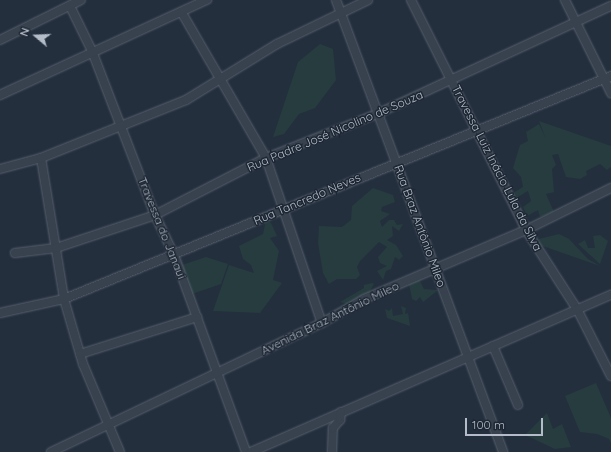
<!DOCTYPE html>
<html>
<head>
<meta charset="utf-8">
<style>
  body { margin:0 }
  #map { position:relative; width:611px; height:452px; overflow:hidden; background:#242f3e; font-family:Quicksand,sans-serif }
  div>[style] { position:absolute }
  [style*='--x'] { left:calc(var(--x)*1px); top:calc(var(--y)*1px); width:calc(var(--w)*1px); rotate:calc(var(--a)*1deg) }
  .green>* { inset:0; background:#263c3f }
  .roads { filter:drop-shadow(0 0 1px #565f6c) drop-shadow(0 0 1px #565f6c) }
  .minor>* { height:8px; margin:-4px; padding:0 4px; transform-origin:4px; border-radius:4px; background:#38414e }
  span { translate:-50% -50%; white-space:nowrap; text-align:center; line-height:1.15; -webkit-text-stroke:3px #1d2633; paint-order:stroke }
  .street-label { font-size:12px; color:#b4bcc9 }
  .north { position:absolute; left:16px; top:16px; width:40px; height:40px; -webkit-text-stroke:3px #1d2633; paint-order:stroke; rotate:289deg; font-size:11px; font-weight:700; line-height:16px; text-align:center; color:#b4bcc9 }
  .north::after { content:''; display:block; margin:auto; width:14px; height:18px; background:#b4bcc9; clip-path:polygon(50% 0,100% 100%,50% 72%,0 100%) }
  .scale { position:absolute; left:465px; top:418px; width:78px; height:18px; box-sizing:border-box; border:2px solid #b4bcc9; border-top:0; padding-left:5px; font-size:12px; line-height:14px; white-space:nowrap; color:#b4bcc9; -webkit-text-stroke:3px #1d2633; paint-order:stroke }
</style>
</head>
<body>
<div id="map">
  <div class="green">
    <i style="clip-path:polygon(320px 44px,333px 49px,336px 80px,315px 108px,299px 114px,284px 134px,273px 137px,298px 62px)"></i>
    <i style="clip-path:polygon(539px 121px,611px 146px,611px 167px,607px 170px,600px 164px,586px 171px,587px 175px,580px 179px,566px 177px,558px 154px,552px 155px,556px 165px,552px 169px,554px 192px,546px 194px,554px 212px,540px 217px,538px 210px,527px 216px,523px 207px,531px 201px,528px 191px,516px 198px,513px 193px,523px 187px,521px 177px,513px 168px,520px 145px,528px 141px,526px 132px,539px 124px,546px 139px)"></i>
    <i style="clip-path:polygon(373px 188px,393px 195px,395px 202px,382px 207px,381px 211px,390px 214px,380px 221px,382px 227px,389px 220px,394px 220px,397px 225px,403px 224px,399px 231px,392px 226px,393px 236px,387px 240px,396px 245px,403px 256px,399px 260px,395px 257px,391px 269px,386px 271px,383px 280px,377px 271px,387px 266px,380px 263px,378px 257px,387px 247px,379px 242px,360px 261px,357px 267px,360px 275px,356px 279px,337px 279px,329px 284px,323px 273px,318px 243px,319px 226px,342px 227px,351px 220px,352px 206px)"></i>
    <i style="clip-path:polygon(266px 220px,271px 223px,277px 236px,270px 238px,279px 251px,273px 280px,282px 283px,260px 313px,213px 311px,229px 265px,254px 273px,251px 265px,243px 259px,239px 246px,263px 234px)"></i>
    <i style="clip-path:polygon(559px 234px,569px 239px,588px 259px,600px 266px,537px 244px,539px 239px)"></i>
    <i style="clip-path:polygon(600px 235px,608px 241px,600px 264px,578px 244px,585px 240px,588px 248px,595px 248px,593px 236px)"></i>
    <i style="clip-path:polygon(206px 257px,228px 264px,221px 284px,192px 294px,182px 265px)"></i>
    <i style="clip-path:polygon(419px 279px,424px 289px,438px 290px,423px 302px,420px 297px,416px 301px,412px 299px,409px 284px)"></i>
    <i style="clip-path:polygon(372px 283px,374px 284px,367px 296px,347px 304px,340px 302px,364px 288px,364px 285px)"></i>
    <i style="clip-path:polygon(401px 306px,406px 308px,405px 314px,408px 313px,410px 326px,387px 318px,385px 309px,389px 311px,392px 308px,393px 316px,403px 314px)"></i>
    <i style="clip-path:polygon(596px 383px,611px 418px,611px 443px,609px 439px,597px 434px,580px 432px,565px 396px)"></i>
    <i style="clip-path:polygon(547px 413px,553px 429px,562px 424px,571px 447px,555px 449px,525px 435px)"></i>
  </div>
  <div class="roads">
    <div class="minor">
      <i style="--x:336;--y:0;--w:482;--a:69.7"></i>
      <i style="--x:411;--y:0;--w:257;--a:63.4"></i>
      <i style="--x:526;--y:230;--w:94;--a:57.2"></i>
      <i style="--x:577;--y:309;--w:75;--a:63.1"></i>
      <i style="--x:565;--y:0;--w:104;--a:63.7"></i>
      <i style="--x:70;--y:6;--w:50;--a:63.9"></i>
      <i style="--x:92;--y:51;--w:176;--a:69"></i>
      <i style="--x:155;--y:215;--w:44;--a:64.6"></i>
      <i style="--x:174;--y:255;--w:210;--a:69.9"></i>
      <i style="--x:182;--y:13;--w:168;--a:59.9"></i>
      <i style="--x:266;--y:158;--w:174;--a:71.3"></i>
      <i style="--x:0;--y:40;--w:90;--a:-26.3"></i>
      <i style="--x:0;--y:95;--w:228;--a:-24.7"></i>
      <i style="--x:41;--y:158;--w:143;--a:80.7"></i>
      <i style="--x:64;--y:299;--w:68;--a:73.7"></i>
      <i style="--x:83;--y:364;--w:95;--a:67.2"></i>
      <i style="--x:0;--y:169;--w:42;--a:-15"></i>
      <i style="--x:41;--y:158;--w:156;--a:-21.8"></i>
      <i style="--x:186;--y:100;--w:107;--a:-31.6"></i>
      <i style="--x:277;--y:44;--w:101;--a:-25.8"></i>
      <i style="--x:15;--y:253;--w:41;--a:-7"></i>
      <i style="--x:56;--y:248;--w:104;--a:-18.4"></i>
      <i style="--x:155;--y:215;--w:125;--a:-27.2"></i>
      <i style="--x:266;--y:158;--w:122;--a:-21.7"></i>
      <i style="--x:379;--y:113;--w:255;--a:-24.8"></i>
      <i style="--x:0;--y:313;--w:66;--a:-12.3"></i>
      <i style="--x:64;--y:299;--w:591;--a:-22.18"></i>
      <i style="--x:493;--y:346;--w:64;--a:67"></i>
      <i style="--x:80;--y:354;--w:123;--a:-17.5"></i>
      <i style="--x:51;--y:452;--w:300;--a:-25.5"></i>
      <i style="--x:322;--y:323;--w:48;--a:-29.7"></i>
      <i style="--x:364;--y:299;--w:176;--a:-23.1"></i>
      <i style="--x:526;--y:230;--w:95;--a:-26.3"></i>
      <i style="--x:251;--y:452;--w:393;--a:-23.6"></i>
      <i style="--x:332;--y:452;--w:24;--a:-88"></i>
      <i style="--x:333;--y:428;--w:11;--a:-49"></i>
      <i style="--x:340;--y:420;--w:8;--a:-83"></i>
    </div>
  </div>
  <div class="street-label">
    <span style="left:335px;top:131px;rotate:-23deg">Rua Padre José Nicolino de Souza</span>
    <span style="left:497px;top:168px;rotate:63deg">Travessa Luiz Inácio Lula da Silva</span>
    <span style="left:307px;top:199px;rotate:-23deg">Rua Tancredo Neves</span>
    <span style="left:420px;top:226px;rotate:70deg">Rua Braz Antônio Mileo</span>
    <span style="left:162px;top:228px;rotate:68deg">Travessa do Janaui</span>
    <span style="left:330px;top:318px;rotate:-26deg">Avenida Braz Antônio Mileo</span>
  </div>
  <div class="north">N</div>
  <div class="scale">100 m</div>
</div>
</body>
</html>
